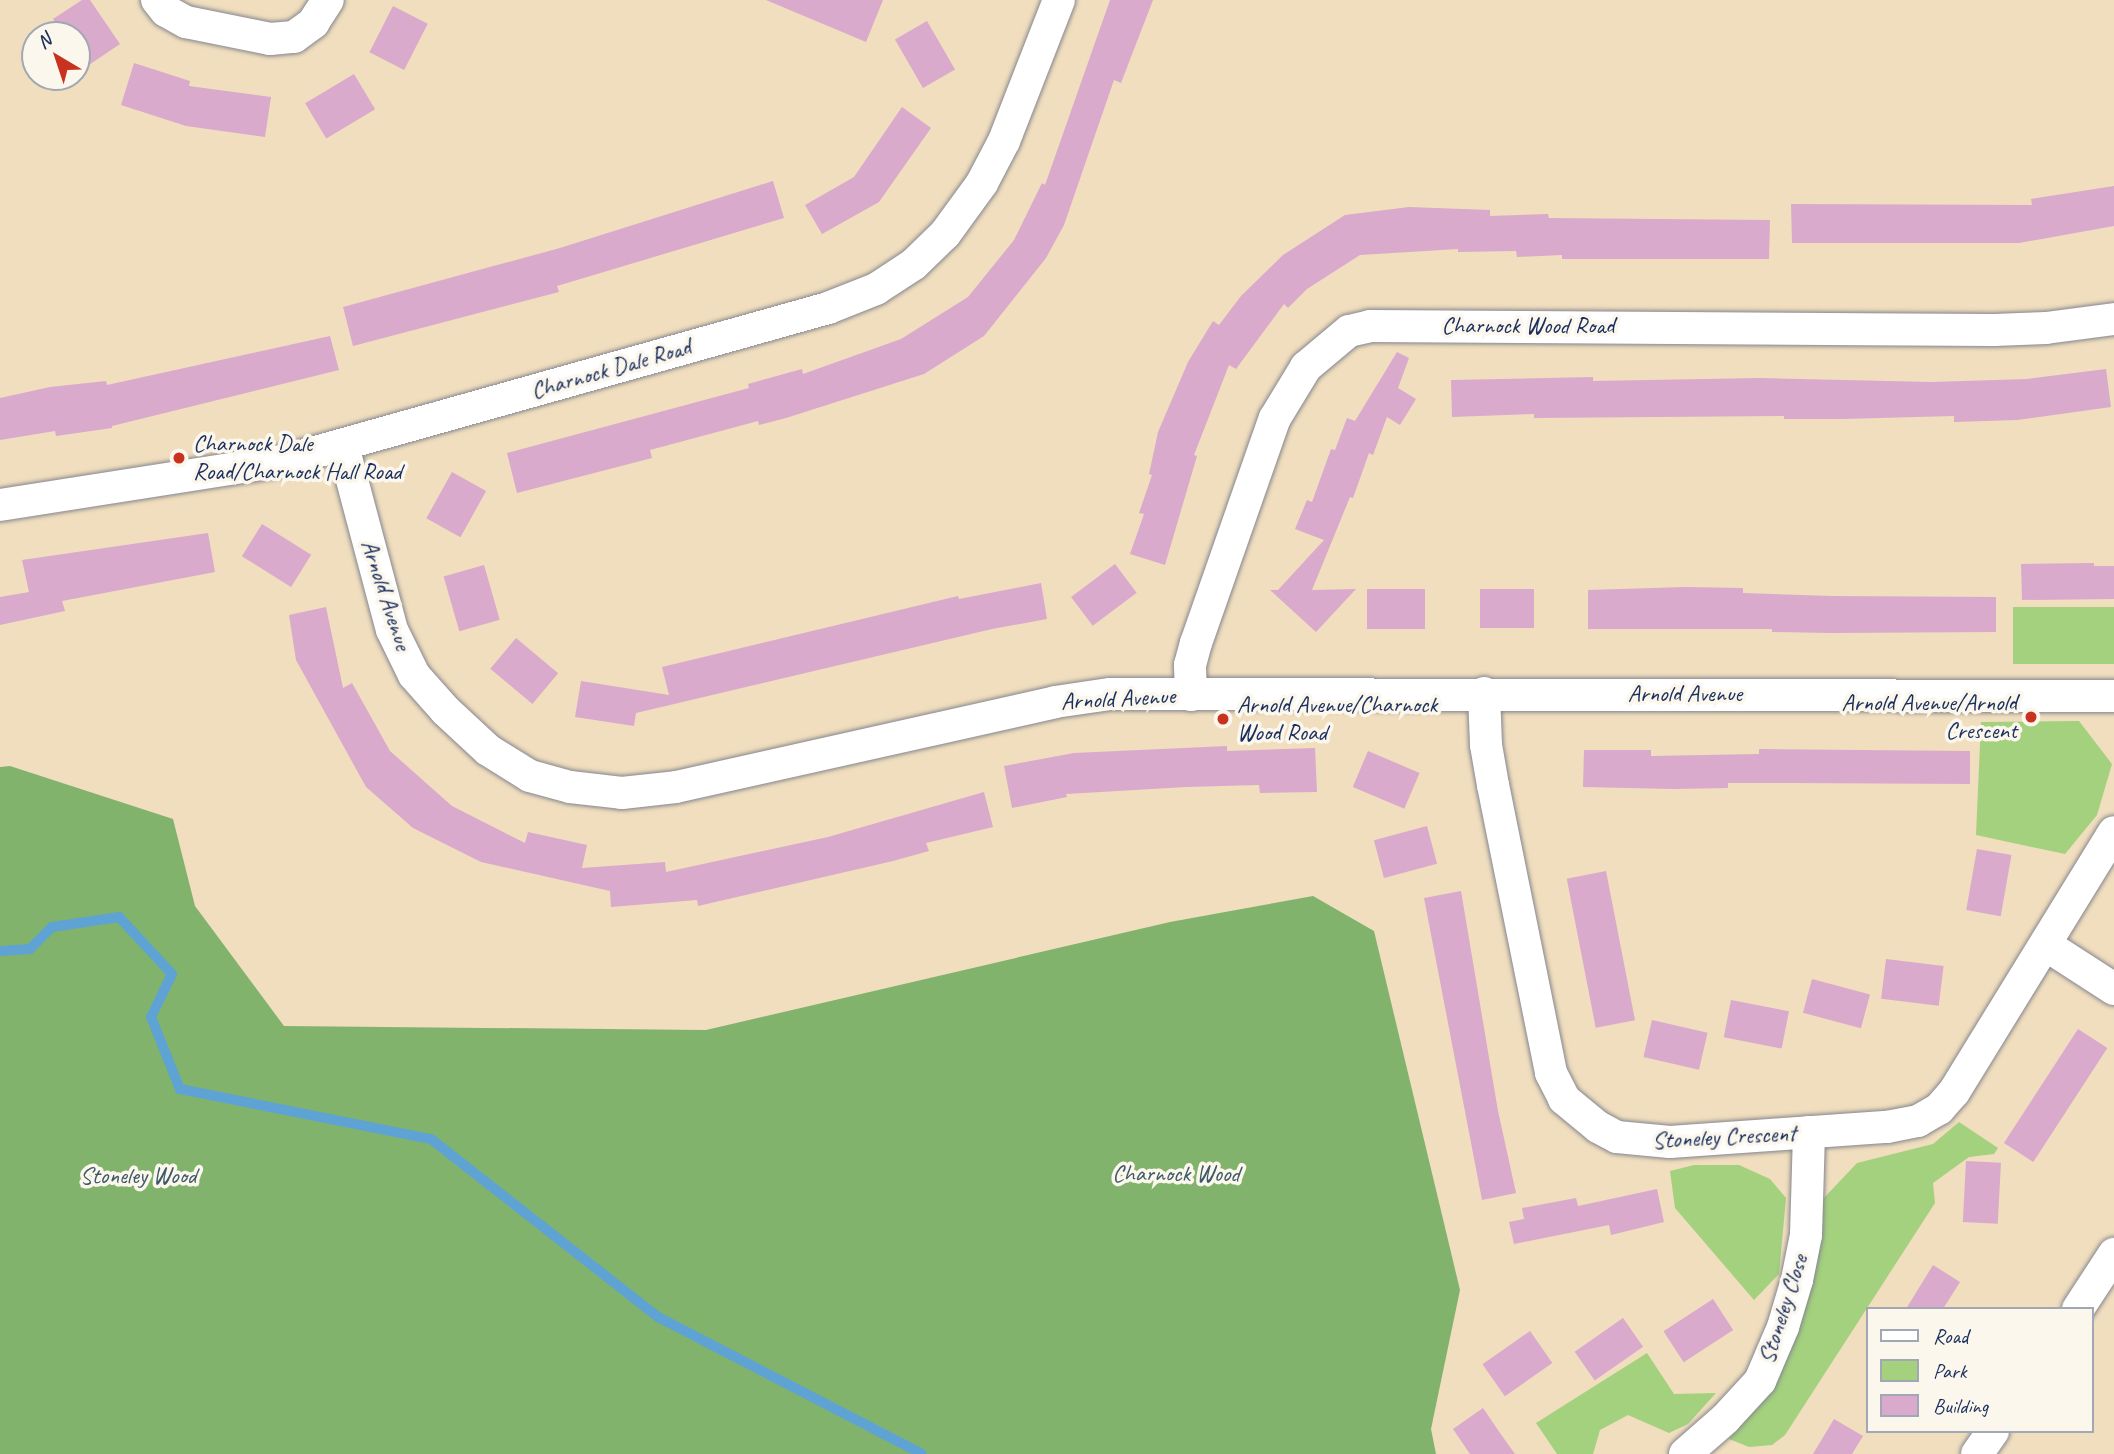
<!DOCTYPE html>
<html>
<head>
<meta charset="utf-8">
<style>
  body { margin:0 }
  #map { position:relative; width:2114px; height:1454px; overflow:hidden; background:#f0debe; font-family:Caveat,sans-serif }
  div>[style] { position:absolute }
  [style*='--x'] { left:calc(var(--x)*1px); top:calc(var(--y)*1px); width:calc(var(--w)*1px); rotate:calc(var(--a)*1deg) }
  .green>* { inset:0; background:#a3d17e; transform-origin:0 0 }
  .forest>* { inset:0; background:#82b36d }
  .stream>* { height:10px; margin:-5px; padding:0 5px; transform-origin:5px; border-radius:5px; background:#5ea3d3 }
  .building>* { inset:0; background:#d9aacc; transform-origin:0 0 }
  .roads { filter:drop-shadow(0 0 2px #86868e) drop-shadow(0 0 2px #86868e) }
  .minor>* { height:32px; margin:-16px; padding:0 16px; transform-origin:16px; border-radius:16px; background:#fff }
  .dots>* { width:19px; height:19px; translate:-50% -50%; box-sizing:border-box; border:4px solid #fbf7ec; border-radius:50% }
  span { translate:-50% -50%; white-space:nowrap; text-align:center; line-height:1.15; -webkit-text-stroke:7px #fbf7ec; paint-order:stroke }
  .street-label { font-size:24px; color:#1b2f5e }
  .poi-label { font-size:24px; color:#1b2f5e }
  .left { translate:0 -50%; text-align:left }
  .right { translate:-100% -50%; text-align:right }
  .park-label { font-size:24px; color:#3d5866 }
  .legend { position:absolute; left:1866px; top:1307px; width:228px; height:126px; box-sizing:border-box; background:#fbf7ec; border:2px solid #a1a7b3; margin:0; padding:9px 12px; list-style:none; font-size:21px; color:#1b2f5e }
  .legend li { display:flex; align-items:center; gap:14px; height:35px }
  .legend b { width:35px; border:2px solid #a1a7b3 }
  .north { position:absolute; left:21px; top:21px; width:70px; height:70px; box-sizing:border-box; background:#fbf7ec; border:2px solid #a1a7b3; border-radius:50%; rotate:321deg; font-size:19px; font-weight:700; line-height:28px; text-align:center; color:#1b2f5e }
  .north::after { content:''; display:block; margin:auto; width:24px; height:32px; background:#c8321e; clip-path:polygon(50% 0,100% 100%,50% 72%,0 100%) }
</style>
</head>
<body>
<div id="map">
  <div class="green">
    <i style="left:2013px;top:607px;width:101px;height:57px"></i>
    <i style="clip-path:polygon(2079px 721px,2112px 764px,2097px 815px,2065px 854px,1976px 835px,1981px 722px)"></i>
    <i style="clip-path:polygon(1959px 1122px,1998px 1148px,1994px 1154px,1969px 1157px,1933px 1183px,1935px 1203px,1785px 1435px,1772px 1445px,1749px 1447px,1729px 1439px,1772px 1384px,1822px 1200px,1857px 1163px,1933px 1144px)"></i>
    <i style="clip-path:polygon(1694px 1165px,1739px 1165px,1770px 1179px,1786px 1198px,1779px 1274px,1754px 1300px,1675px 1208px,1670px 1171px)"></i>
    <i style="clip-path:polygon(1647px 1353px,1674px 1394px,1716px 1393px,1688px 1424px,1669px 1433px,1628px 1415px,1600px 1430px,1593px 1454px,1557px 1454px,1536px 1423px)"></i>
  </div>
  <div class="forest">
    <i style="clip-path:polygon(10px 766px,173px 819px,195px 906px,284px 1026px,706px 1030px,1170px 922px,1313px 896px,1374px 931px,1460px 1290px,1431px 1429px,1436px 1454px,0 1454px,0 767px)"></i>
  </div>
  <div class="stream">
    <i style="--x:0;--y:951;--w:30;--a:-4"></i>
    <i style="--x:30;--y:949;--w:31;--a:-45"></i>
    <i style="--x:52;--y:927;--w:68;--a:-8.5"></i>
    <i style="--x:119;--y:917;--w:78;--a:47.1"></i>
    <i style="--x:172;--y:974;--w:48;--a:116"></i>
    <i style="--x:151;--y:1017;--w:78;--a:68.1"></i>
    <i style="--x:180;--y:1089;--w:256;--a:11.3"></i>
    <i style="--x:431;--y:1139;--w:288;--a:38.1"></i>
    <i style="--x:658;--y:1317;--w:297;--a:27.4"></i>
  </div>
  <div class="building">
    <i style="clip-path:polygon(82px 0,90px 0,120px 44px,77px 73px,77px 35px,64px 35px,53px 19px)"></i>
    <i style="clip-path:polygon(766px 0,883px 0,866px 42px)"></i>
    <i style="clip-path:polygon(1110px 0,1153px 0,1121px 83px,1114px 80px,1064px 225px,1046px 258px,984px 336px,924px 374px,786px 418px,759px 425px,758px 421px,650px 450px,652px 458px,517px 493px,507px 453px,749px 388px,748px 384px,802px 369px,803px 374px,901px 339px,968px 297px,1014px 240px,1042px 183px,1045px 185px)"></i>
    <i style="left:393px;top:6px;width:39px;height:52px;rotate:27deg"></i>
    <i style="left:927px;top:21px;width:56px;height:37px;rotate:60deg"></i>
    <i style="clip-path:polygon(134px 63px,190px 81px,189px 86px,271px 97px,265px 137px,186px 126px,121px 105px)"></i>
    <i style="left:354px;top:74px;width:41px;height:57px;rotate:59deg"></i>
    <i style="clip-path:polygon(902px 107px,931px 128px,879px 202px,822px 234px,805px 205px,854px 177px)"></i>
    <i style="clip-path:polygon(773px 181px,784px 218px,557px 286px,559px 292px,353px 346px,343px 307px,560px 248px)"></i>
    <i style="clip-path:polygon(2114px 186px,2114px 226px,2019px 243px,1792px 243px,1791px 204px,2032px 205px,2031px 199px)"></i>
    <i style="clip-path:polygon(1409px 207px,1490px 210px,1490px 216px,1548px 214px,1549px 218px,1770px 220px,1769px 259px,1562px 259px,1562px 255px,1517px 257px,1516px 251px,1458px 252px,1458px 249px,1360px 255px,1307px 289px,1288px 308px,1284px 304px,1236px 369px,1229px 365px,1194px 455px,1197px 456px,1165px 565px,1130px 554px,1144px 514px,1139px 513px,1152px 475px,1149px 474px,1158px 432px,1188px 362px,1213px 321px,1219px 325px,1241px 296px,1283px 255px,1345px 215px)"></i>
    <i style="clip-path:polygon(330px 336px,339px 370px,112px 426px,112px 428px,56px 436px,55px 431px,0 440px,0 398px,50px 387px,106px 381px,107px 385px)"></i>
    <i style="clip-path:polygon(1397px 352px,1409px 358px,1398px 388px,1416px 399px,1400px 425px,1387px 417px,1373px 455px,1369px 453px,1353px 498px,1350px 497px,1312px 590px,1356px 589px,1316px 632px,1270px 590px,1278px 590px,1324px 540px,1295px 529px,1307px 500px,1312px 502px,1331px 449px,1335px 450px,1347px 418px,1355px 421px)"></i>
    <i style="clip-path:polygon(2106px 369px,2111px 407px,2017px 420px,1954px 422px,1954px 416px,1842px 419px,1784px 419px,1784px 416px,1534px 418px,1534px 414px,1452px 417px,1451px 380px,1593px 377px,1593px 381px,1760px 378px,1931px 382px,2027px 379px)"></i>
    <i style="left:452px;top:472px;width:39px;height:53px;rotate:29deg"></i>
    <i style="left:262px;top:524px;width:58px;height:38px;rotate:32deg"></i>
    <i style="clip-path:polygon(208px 533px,215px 572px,62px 601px,65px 611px,0 625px,0 597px,29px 592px,22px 560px)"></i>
    <i style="clip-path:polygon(2094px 563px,2094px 566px,2114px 566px,2114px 599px,2022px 600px,2021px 564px)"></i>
    <i style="left:1115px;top:564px;width:36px;height:55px;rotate:53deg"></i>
    <i style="left:484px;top:565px;width:57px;height:42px;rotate:74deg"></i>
    <i style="clip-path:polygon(1041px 583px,1047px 619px,992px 629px,636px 713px,634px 726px,575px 717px,581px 681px,669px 695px,662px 667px,958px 596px,959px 599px)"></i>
    <i style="clip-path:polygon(1685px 587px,1743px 588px,1743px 593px,1832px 596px,1996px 597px,1996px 632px,1831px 633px,1772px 632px,1772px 629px,1588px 629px,1588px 590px)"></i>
    <i style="left:1367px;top:589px;width:58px;height:40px"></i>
    <i style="left:1480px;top:589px;width:54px;height:39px"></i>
    <i style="clip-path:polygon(326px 607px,343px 688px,352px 683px,390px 751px,452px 806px,525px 843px,528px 832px,587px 845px,582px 868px,665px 862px,666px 872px,828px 837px,984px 792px,993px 827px,926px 843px,929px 851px,893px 861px,698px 906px,697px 900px,611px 907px,610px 891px,481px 862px,413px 828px,366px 787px,296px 660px,289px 615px)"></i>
    <i style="left:516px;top:638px;width:55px;height:40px;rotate:40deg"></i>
    <i style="clip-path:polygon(1227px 746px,1227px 751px,1315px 748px,1317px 792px,1260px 793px,1259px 785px,1186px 787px,1066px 794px,1067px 797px,1012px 808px,1004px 766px,1074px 753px)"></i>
    <i style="clip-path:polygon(1759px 749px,1970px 751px,1970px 784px,1792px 783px,1728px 783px,1728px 788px,1674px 789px,1583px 787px,1584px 750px,1651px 750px,1651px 756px,1759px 754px)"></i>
    <i style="left:1368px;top:751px;width:56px;height:39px;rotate:23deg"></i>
    <i style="left:1427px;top:826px;width:39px;height:55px;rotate:75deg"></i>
    <i style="left:1977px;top:849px;width:35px;height:62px;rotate:10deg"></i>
    <i style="left:1606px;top:871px;width:152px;height:40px;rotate:79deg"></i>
    <i style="clip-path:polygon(1461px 891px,1498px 1111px,1516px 1193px,1482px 1200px,1424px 898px)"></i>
    <i style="left:1886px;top:959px;width:58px;height:40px;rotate:7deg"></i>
    <i style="left:1812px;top:979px;width:60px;height:35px;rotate:15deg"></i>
    <i style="left:1731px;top:1000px;width:59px;height:38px;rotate:11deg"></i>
    <i style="left:1652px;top:1020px;width:57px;height:38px;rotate:13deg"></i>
    <i style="left:2078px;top:1029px;width:35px;height:136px;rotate:33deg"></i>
    <i style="left:1966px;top:1161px;width:35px;height:61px;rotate:3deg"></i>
    <i style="clip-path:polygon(1657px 1189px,1664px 1222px,1611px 1235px,1609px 1225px,1514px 1244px,1509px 1222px,1524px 1219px,1522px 1208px,1576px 1198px,1578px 1206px)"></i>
    <i style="clip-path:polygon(1933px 1265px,1960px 1282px,1943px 1309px,1906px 1309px)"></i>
    <i style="left:1713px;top:1299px;width:37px;height:59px;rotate:57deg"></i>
    <i style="left:1623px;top:1318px;width:35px;height:59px;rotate:55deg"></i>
    <i style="left:1530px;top:1331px;width:39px;height:58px;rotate:55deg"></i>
    <i style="clip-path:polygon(1483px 1408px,1500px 1433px,1515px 1454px,1470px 1454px,1453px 1429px)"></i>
    <i style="clip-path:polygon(1834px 1419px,1863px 1436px,1852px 1454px,1813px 1454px)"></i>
  </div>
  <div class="roads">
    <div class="minor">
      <i style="--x:157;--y:0;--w:14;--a:51"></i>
      <i style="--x:166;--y:11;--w:23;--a:29"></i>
      <i style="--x:186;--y:22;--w:86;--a:11.4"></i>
      <i style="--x:270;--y:39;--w:24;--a:-5"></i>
      <i style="--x:294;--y:37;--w:24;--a:-36"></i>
      <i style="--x:313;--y:23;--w:27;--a:-57"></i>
      <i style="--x:343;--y:446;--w:190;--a:75.1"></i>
      <i style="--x:392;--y:630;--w:50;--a:63.9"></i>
      <i style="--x:414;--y:675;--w:48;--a:48.4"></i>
      <i style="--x:446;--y:711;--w:57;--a:42.9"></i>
      <i style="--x:488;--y:750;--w:49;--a:31.8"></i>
      <i style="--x:530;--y:776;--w:41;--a:15.4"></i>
      <i style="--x:570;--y:787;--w:52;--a:6.6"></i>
      <i style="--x:622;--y:793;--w:54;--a:-6.3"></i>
      <i style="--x:676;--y:787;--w:388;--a:-12.6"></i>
      <i style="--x:1055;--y:702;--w:56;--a:-8.3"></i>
      <i style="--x:1110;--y:694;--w:1004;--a:0.11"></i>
      <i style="--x:0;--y:505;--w:291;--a:-8.9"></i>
      <i style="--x:287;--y:460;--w:562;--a:-15.69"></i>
      <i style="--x:828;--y:308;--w:52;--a:-21.6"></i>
      <i style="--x:876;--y:289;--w:45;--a:-33.3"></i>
      <i style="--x:914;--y:264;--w:43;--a:-44.1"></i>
      <i style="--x:945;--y:234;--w:63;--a:-54"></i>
      <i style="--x:982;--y:183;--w:47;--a:-62.4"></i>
      <i style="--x:1004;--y:141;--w:151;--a:-68.7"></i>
      <i style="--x:1484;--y:693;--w:52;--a:87.8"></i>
      <i style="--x:1486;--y:745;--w:41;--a:80.1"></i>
      <i style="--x:1493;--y:785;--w:294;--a:78.6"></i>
      <i style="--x:1551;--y:1073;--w:29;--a:63"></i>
      <i style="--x:1564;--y:1099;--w:44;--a:39.5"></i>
      <i style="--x:1598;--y:1127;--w:21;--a:28"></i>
      <i style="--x:1617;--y:1137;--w:53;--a:5.4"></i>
      <i style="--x:1670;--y:1142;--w:218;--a:-4"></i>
      <i style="--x:1887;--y:1127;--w:32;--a:-11"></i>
      <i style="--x:1918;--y:1121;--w:24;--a:-30"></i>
      <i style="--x:1939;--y:1109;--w:23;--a:-49"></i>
      <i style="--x:1954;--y:1092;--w:305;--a:-58.4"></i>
      <i style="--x:1191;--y:695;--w:30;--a:-92"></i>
      <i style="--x:1190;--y:665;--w:23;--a:-75"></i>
      <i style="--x:1196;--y:643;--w:238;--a:-70.7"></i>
      <i style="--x:1275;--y:418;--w:60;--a:-58.7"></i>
      <i style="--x:1306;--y:367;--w:56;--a:-39.9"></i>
      <i style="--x:1349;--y:331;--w:22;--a:-13"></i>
      <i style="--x:1370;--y:326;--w:624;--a:0.37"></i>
      <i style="--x:1994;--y:330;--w:52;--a:-2.2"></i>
      <i style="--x:2046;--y:328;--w:69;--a:-7.5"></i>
      <i style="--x:2046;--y:945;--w:81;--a:32.9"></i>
      <i style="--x:2078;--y:1309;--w:66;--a:-56.8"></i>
      <i style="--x:1685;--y:1454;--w:53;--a:-41.2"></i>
      <i style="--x:1725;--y:1419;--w:52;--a:-47.4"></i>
      <i style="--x:1760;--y:1381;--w:59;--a:-66.9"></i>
      <i style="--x:1783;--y:1327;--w:49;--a:-73.4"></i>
      <i style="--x:1797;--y:1280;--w:46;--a:-78.7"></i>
      <i style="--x:1806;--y:1235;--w:103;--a:-88.3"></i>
      <i style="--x:1977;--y:1454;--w:28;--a:-55"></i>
    </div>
  </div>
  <div class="dots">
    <i style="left:179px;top:458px;background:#c8321e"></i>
    <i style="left:2031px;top:717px;background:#c8321e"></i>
    <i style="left:1223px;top:719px;background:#c8321e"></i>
  </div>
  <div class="street-label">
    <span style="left:1528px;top:326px">Charnock Wood Road</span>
    <span style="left:611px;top:369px;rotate:-16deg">Charnock Dale Road</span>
    <span style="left:386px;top:595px;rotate:72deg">Arnold Avenue</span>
    <span style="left:1685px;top:694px">Arnold Avenue</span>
    <span style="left:1118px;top:699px;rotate:-3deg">Arnold Avenue</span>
    <span style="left:1724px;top:1137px;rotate:-3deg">Stoneley Crescent</span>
    <span style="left:1783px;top:1309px;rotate:-72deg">Stoneley Close</span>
  </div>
  <div class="poi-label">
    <span class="left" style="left:193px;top:458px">Charnock Dale<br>Road/Charnock Hall Road</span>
    <span class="right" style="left:2017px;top:717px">Arnold Avenue/Arnold<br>Crescent</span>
    <span class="left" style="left:1237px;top:719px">Arnold Avenue/Charnock<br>Wood Road</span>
  </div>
  <div class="park-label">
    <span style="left:1176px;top:1174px">Charnock Wood</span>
    <span style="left:138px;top:1176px">Stoneley Wood</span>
  </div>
  <ul class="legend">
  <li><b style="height:9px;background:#fff"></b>Road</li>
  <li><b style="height:19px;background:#a3d17e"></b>Park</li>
  <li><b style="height:19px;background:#d9aacc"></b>Building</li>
  </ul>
  <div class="north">N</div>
</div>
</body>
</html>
